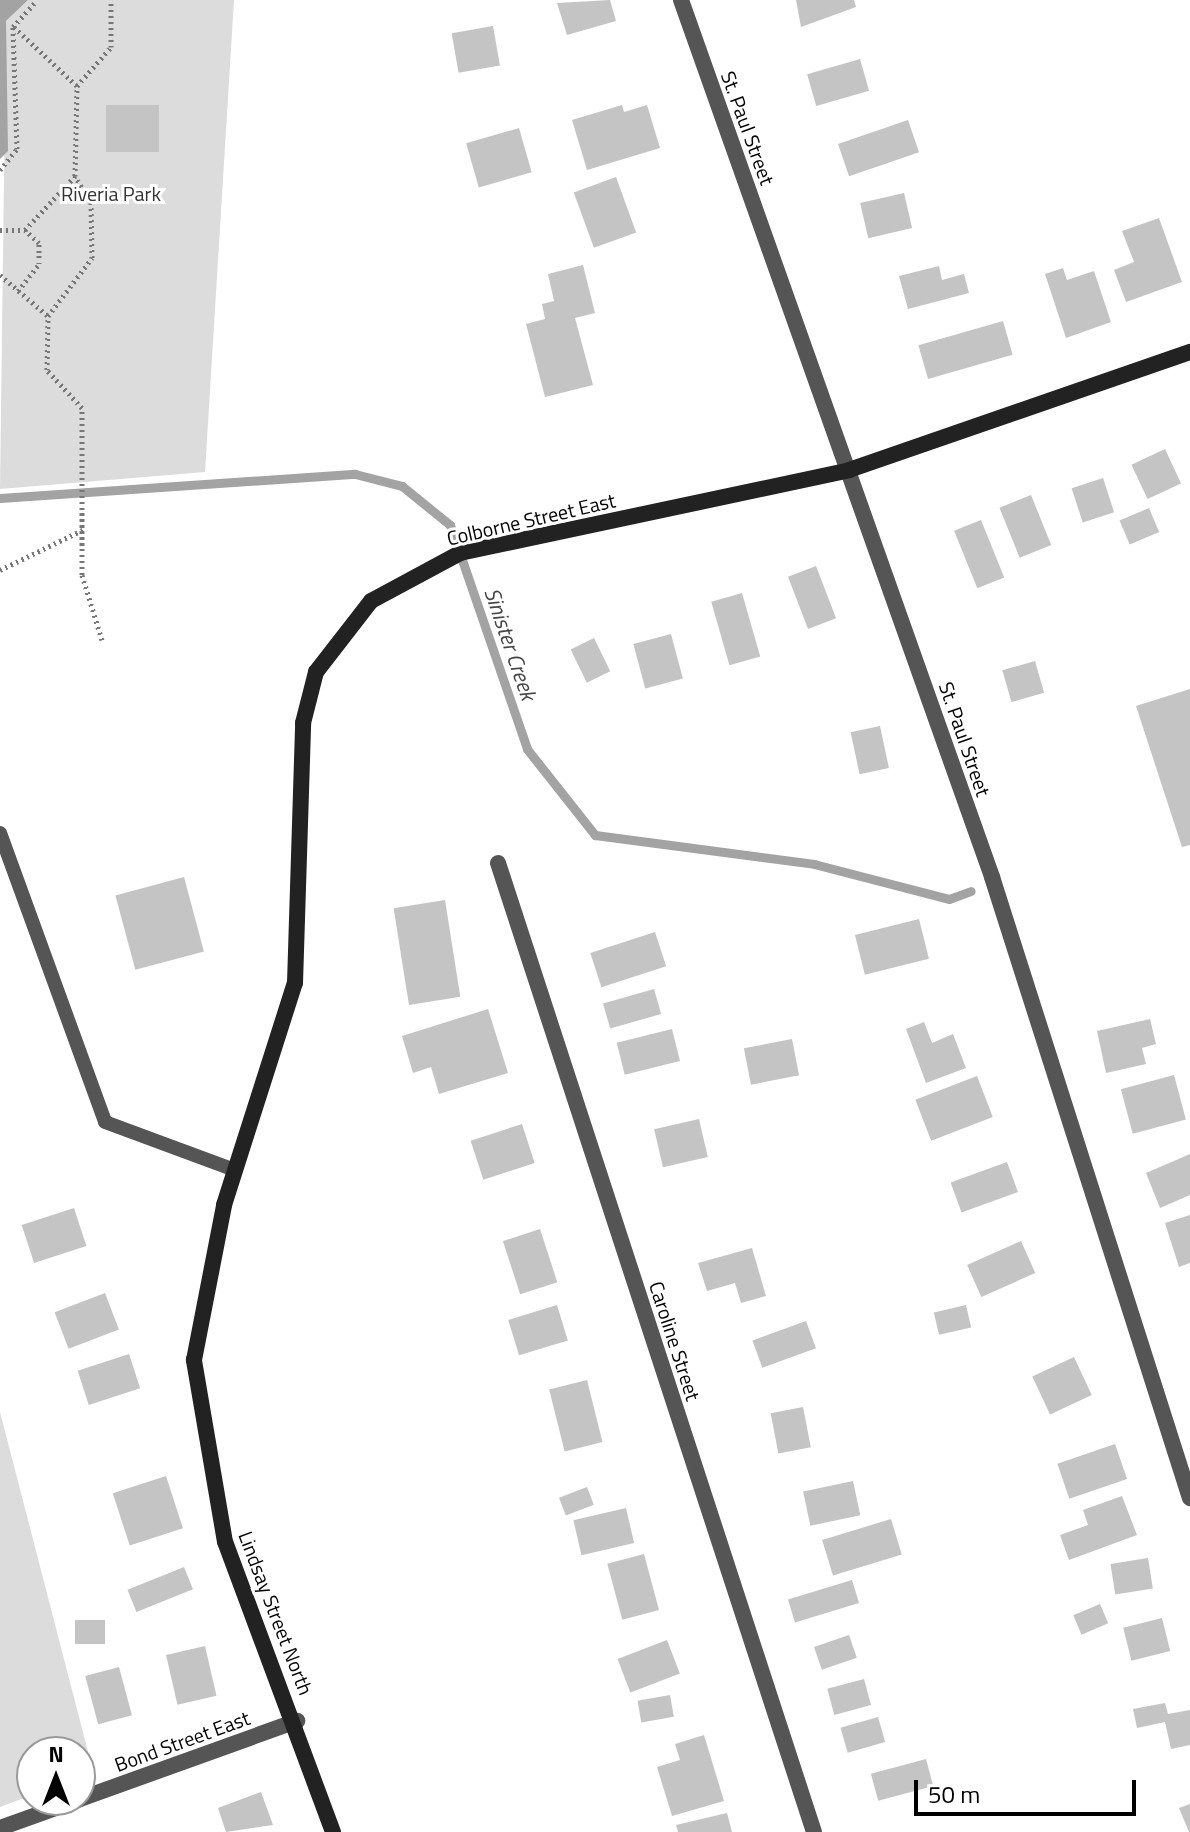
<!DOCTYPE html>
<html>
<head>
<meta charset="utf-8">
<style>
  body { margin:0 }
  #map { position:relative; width:1190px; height:1832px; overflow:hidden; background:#fff; font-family:"Titillium Web",sans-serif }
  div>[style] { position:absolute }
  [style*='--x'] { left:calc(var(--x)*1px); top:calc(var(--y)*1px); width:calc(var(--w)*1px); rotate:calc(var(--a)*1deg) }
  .green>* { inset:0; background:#dcdcdc }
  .water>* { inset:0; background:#a3a3a3 }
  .stream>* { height:9px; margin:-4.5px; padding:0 4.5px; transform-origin:4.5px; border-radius:4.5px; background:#a3a3a3 }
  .building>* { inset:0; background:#c4c4c4; transform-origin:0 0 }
  .path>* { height:5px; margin-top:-2.5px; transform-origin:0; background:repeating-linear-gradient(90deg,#777 0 2px,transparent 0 6px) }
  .lane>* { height:14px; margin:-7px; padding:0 7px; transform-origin:7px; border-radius:7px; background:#555 }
  .street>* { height:16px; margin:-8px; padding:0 8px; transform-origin:8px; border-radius:8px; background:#555 }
  .secondary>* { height:16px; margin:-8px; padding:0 8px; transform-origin:8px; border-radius:8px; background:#222 }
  span { translate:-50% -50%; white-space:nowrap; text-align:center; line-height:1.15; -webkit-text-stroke:6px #fff; paint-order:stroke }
  .street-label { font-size:20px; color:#000 }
  .park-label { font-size:20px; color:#333 }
  .water-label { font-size:22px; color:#444; font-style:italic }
  .north { position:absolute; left:16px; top:1736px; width:80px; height:80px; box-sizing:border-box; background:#fff; border:2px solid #999; border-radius:50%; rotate:0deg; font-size:22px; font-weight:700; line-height:32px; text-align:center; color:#000 }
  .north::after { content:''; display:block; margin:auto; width:28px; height:36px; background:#000; clip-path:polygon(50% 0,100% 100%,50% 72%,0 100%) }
  .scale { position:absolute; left:914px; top:1780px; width:222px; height:36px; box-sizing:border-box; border:4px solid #000; border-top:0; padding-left:10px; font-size:24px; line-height:28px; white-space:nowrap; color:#000; -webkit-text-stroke:6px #fff; paint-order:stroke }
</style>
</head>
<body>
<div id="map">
  <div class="green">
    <i style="clip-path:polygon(28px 0,234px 0,205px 472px,0 489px,6px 21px)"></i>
    <i style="clip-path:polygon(0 1412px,93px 1771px,80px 1776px,80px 1752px,32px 1752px,32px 1795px,0 1807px)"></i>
  </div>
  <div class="water">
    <i style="clip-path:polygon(0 0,28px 0,6px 21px,8px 151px,0 159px)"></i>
  </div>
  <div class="stream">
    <i style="--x:0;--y:498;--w:356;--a:-3.9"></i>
    <i style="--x:355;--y:474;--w:49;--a:14.3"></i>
    <i style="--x:402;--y:486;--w:62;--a:39.1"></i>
    <i style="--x:450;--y:525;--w:237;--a:71"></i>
    <i style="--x:527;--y:749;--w:110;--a:51.7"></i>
    <i style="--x:595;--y:835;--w:221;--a:7.5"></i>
    <i style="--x:814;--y:864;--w:139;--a:14.5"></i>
    <i style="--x:949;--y:899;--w:23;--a:-20"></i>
  </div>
  <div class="building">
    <i style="clip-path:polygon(610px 0,616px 21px,567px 35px,557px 3px)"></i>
    <i style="clip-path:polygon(796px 0,854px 0,856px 7px,801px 27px)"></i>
    <i style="left:493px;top:26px;width:40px;height:42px;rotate:80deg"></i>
    <i style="left:860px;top:59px;width:33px;height:55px;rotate:74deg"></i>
    <i style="left:106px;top:105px;width:53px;height:47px"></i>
    <i style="clip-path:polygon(622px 105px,624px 112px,647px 105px,660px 148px,587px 170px,572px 120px)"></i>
    <i style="left:908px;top:120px;width:34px;height:74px;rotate:71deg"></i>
    <i style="left:519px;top:128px;width:46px;height:55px;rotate:74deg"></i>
    <i style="left:616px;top:177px;width:59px;height:45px;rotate:70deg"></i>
    <i style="left:904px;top:193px;width:36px;height:45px;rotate:77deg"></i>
    <i style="clip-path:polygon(1159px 218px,1182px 282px,1126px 302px,1114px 270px,1134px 262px,1122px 231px)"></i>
    <i style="clip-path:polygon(583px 265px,595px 313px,575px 318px,593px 385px,545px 397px,526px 324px,545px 319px,542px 304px,554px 301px,548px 274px)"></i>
    <i style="clip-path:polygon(939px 266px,942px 280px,964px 274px,969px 293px,908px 309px,899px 276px)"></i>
    <i style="clip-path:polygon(1063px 268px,1067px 280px,1094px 271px,1111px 322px,1066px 338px,1045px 274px)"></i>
    <i style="left:1003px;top:321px;width:35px;height:88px;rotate:74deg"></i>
    <i style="left:1165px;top:449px;width:38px;height:37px;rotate:65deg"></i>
    <i style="left:1103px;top:478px;width:36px;height:33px;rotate:72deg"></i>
    <i style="left:1031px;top:495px;width:54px;height:34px;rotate:68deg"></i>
    <i style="left:1149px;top:508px;width:26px;height:32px;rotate:67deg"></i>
    <i style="left:981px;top:520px;width:62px;height:29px;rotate:68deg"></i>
    <i style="left:816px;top:566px;width:56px;height:30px;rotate:69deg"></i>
    <i style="left:742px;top:593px;width:66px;height:32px;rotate:74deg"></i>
    <i style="left:671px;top:634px;width:46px;height:39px;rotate:75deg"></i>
    <i style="left:594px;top:638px;width:37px;height:26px;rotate:64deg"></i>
    <i style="left:1035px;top:661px;width:33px;height:34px;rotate:74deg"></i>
    <i style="clip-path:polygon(1190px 689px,1190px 845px,1182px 847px,1136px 706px)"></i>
    <i style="left:880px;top:726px;width:43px;height:30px;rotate:78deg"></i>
    <i style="left:184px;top:877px;width:77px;height:71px;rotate:75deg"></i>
    <i style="left:445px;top:900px;width:98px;height:52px;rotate:81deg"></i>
    <i style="left:919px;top:919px;width:41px;height:66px;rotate:76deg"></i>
    <i style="left:655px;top:932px;width:36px;height:68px;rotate:72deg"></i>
    <i style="left:654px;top:989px;width:26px;height:53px;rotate:74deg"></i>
    <i style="clip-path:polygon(488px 1009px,508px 1073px,439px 1094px,431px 1067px,413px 1073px,402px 1036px)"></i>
    <i style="clip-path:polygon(1150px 1019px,1156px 1044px,1142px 1048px,1146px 1064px,1106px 1073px,1097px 1031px)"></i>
    <i style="clip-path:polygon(924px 1022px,932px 1043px,953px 1034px,966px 1068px,926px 1083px,906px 1029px)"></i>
    <i style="left:672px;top:1029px;width:33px;height:57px;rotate:76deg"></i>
    <i style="left:792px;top:1039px;width:37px;height:49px;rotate:79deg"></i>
    <i style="left:1174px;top:1075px;width:46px;height:55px;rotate:75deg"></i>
    <i style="left:977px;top:1076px;width:44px;height:66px;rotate:69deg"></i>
    <i style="left:699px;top:1119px;width:39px;height:46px;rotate:77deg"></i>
    <i style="left:522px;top:1124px;width:41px;height:54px;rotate:72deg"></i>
    <i style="clip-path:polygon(1190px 1154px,1190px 1195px,1160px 1208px,1146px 1173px)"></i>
    <i style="left:1007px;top:1162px;width:32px;height:60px;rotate:70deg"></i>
    <i style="left:74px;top:1208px;width:40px;height:55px;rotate:72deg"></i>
    <i style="clip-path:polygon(1190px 1215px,1190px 1263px,1179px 1267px,1165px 1223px)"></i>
    <i style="left:540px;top:1229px;width:56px;height:39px;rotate:72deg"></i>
    <i style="left:1021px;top:1241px;width:35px;height:59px;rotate:66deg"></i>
    <i style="clip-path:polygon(752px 1248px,766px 1296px,741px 1303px,735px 1283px,707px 1291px,698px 1263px)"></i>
    <i style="left:105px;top:1293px;width:39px;height:54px;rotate:69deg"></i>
    <i style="left:557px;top:1305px;width:37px;height:51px;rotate:73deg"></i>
    <i style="left:966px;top:1305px;width:23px;height:33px;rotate:77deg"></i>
    <i style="left:806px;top:1321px;width:29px;height:57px;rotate:70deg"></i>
    <i style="left:129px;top:1354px;width:36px;height:54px;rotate:72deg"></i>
    <i style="left:1074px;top:1357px;width:42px;height:46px;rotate:65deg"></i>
    <i style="left:587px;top:1380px;width:64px;height:39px;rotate:76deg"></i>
    <i style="left:803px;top:1407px;width:41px;height:33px;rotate:79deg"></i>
    <i style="left:1115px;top:1444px;width:37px;height:61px;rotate:71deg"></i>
    <i style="left:166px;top:1476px;width:55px;height:56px;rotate:72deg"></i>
    <i style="left:853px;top:1481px;width:35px;height:51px;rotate:78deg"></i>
    <i style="left:587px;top:1487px;width:19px;height:30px;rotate:69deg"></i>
    <i style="clip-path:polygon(1122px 1496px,1137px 1535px,1069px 1560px,1060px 1535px,1088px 1525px,1083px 1510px)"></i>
    <i style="left:626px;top:1508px;width:36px;height:54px;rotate:77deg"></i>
    <i style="left:891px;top:1519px;width:37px;height:72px;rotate:73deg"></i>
    <i style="left:644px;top:1554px;width:58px;height:38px;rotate:75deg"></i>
    <i style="left:1148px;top:1558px;width:31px;height:38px;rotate:81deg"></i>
    <i style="left:184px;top:1567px;width:24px;height:61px;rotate:68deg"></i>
    <i style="left:852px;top:1580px;width:24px;height:67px;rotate:73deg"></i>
    <i style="left:1100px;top:1604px;width:21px;height:29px;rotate:67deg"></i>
    <i style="left:1162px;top:1618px;width:34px;height:40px;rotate:76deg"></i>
    <i style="left:75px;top:1620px;width:30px;height:24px"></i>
    <i style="left:849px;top:1635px;width:24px;height:37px;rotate:71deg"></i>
    <i style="left:667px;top:1640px;width:36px;height:53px;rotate:69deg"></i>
    <i style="left:205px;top:1646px;width:51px;height:40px;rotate:77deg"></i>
    <i style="left:119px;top:1667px;width:50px;height:35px;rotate:75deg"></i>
    <i style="left:864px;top:1679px;width:27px;height:38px;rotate:75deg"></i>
    <i style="left:670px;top:1695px;width:22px;height:33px;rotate:80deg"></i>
    <i style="clip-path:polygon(1165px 1703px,1168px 1714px,1190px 1710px,1190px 1745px,1171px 1749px,1165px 1722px,1137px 1728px,1133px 1709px)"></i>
    <i style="left:878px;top:1717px;width:26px;height:39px;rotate:74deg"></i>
    <i style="clip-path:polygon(704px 1735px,724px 1801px,672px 1816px,657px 1767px,680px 1760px,675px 1744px)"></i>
    <i style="left:926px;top:1759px;width:28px;height:57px;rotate:75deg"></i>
    <i style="clip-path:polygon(261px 1792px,273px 1825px,226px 1832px,218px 1808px)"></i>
    <i style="clip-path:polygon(1190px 1804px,1190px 1832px,1189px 1832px,1179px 1808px)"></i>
    <i style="clip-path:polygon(727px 1813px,732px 1832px,678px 1832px,676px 1825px)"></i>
  </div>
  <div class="path">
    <i style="--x:14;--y:27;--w:86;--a:43.1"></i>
    <i style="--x:0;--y:170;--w:27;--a:-51"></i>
    <i style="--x:17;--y:149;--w:122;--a:-91.9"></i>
    <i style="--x:13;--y:27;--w:36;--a:-48"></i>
    <i style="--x:0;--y:230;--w:25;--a:0"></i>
    <i style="--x:25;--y:230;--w:74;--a:-47.2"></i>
    <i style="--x:0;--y:275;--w:63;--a:40.5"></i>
    <i style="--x:18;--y:291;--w:34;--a:-52"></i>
    <i style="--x:39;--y:264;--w:21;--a:-90"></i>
    <i style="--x:39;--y:243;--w:19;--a:-137"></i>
    <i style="--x:0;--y:570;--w:94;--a:-25.8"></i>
    <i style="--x:102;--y:640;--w:68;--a:-107.1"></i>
    <i style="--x:82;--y:575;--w:167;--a:-90"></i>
    <i style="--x:82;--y:408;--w:52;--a:-132.6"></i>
    <i style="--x:47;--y:370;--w:54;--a:-88.9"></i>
    <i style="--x:48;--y:316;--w:73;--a:-52.8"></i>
    <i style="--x:92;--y:258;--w:56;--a:-91"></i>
    <i style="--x:91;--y:202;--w:31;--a:-122"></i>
    <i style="--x:75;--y:176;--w:90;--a:-88.7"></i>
    <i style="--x:77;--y:86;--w:52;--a:-48.9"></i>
    <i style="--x:111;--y:47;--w:47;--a:-90"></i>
  </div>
  <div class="lane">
    <i style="--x:0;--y:833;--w:307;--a:70"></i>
    <i style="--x:105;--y:1122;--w:139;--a:20.3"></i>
  </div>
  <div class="street">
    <i style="--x:681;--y:0;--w:931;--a:70.47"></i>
    <i style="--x:992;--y:877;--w:652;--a:72.32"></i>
    <i style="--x:498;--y:863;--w:1019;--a:71.94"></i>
    <i style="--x:80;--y:1799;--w:231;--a:-19.8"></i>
    <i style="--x:0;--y:1828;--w:83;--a:-19.7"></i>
  </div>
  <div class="secondary">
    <i style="--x:333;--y:1832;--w:309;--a:-110.4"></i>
    <i style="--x:225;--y:1542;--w:185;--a:-99.7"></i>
    <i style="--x:194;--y:1360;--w:158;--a:-79"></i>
    <i style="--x:224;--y:1205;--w:233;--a:-72.3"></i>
    <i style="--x:295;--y:983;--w:260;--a:-88.2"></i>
    <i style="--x:303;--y:723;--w:53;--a:-75.7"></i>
    <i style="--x:316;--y:672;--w:90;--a:-52.2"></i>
    <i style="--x:371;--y:601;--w:101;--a:-28.3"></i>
    <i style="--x:460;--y:553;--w:398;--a:-12"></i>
    <i style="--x:849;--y:470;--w:361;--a:-19.1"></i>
  </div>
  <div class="street-label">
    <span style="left:748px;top:128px;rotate:70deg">St. Paul Street</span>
    <span style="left:531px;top:519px;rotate:-13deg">Colborne Street East</span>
    <span style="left:965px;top:739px;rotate:71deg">St. Paul Street</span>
    <span style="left:675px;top:1341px;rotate:72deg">Caroline Street</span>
    <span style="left:276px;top:1613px;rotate:69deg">Lindsay Street North</span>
    <span style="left:182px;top:1741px;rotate:-20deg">Bond Street East</span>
  </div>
  <div class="park-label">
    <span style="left:111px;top:193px">Riveria Park</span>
  </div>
  <div class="water-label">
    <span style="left:510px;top:644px;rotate:71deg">Sinister Creek</span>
  </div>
  <div class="north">N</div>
  <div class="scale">50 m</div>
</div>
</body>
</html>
